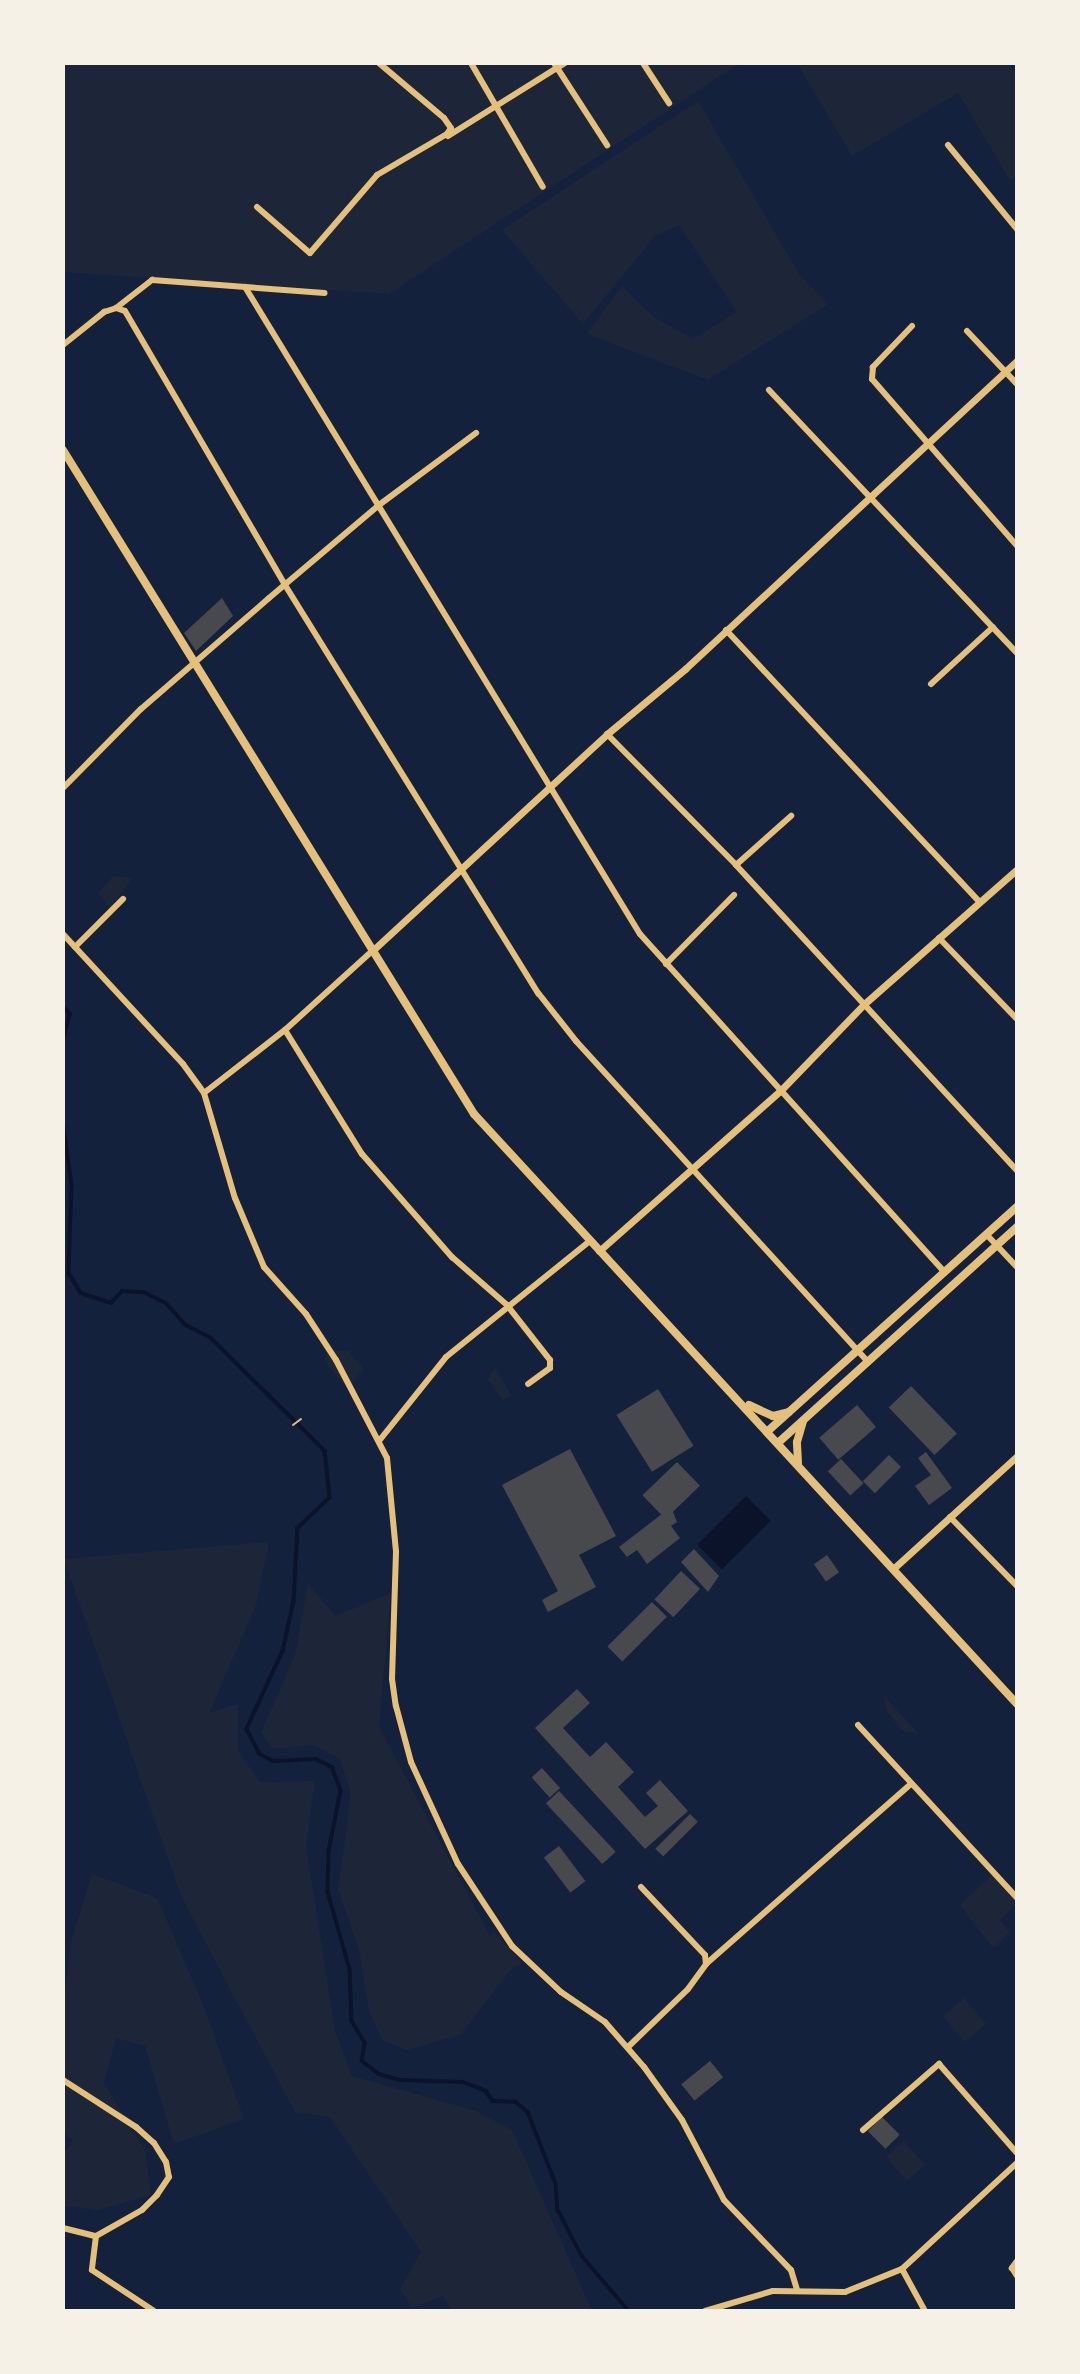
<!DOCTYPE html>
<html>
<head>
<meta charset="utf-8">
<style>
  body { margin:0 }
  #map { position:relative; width:1080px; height:2374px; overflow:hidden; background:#14213d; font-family:Bitter,serif }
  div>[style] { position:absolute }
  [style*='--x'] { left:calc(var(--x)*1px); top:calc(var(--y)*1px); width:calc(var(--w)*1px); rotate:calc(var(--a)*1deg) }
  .green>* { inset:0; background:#1d2539; transform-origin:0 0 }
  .water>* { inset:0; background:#0b132b; transform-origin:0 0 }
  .stream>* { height:3.5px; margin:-1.75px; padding:0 1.75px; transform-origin:1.75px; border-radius:1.75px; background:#0b132b }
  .building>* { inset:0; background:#48494c; transform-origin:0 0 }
  .path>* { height:2px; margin:-1px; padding:0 1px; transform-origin:1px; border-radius:1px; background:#e5c07b }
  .minor>* { height:6px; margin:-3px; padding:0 3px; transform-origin:3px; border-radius:3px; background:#e5c07b }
  .tertiary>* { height:7px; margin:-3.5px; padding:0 3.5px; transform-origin:3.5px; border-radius:3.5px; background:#e5c07b }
  .secondary>* { height:8px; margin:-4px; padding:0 4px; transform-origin:4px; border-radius:4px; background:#e5c07b }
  span { translate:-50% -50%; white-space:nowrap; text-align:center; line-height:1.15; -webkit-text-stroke:7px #f6f1e7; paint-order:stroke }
  .frame { position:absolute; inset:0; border:65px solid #f6f1e7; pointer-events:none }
</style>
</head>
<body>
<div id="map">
  <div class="green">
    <i style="clip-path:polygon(63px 63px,740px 63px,389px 294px,63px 272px)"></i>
    <i style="clip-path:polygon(797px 63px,1009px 63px,1017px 76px,1017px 176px,1010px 180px,958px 93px,852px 156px)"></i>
    <i style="clip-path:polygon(698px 101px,799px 274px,828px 304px,708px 380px,587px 334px,622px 286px,654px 317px,693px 339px,737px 312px,679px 225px,655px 236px,583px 324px,502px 230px)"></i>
    <i style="clip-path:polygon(113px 876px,132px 878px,110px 908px,98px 893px)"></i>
    <i style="clip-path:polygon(328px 1350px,348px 1351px,364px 1369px,346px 1387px,324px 1361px)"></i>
    <i style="clip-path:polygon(495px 1368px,511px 1395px,503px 1400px,488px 1379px)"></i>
    <i style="clip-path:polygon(269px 1542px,256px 1605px,209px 1713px,238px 1704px,238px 1751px,260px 1782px,315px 1781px,306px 1845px,335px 2031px,352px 2076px,476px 2111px,512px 2130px,592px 2311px,452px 2311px,443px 2296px,412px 2308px,400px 2289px,421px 2252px,330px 2117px,295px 2112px,181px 1896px,64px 1559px)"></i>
    <i style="clip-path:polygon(308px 1584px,336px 1616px,391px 1593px,379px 1727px,490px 1936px,494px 1932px,522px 1963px,510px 1971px,460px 2035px,407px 2050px,383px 2041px,369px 2011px,359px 1950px,338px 1889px,351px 1794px,340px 1759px,314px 1745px,273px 1749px,261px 1733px,295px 1655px)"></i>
    <i style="clip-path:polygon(884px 1696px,911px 1725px,919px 1734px,902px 1731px,886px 1710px)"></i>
    <i style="clip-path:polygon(92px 1874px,157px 1898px,204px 2007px,244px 2119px,174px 2144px,145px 2046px,116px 2038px,104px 2083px,145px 2151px,151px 2195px,98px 2210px,63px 2206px,63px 2154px,73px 2141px,63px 2132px,63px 2010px,71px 1942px)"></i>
    <i style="clip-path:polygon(992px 1875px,1017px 1903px,1000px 1920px,1010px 1933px,993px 1948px,960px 1905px)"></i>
    <i style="left:964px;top:1998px;width:34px;height:28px;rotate:50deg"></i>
    <i style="left:904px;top:2141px;width:32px;height:24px;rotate:49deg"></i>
  </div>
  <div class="water">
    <i style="left:746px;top:1496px;width:35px;height:69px;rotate:45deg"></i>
  </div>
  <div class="stream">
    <i style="--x:63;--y:1006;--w:11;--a:49"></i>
    <i style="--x:70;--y:1014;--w:30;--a:104"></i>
    <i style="--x:63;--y:1120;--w:66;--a:82.1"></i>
    <i style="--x:72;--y:1185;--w:88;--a:92"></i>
    <i style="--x:69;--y:1273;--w:23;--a:59"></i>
    <i style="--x:81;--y:1293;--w:32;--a:18"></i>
    <i style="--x:111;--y:1303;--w:16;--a:-47"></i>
    <i style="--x:122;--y:1291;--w:22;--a:3"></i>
    <i style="--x:144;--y:1292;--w:25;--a:27"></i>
    <i style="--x:166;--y:1303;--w:30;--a:48"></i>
    <i style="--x:186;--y:1325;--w:27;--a:27"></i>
    <i style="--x:210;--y:1337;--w:162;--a:44.7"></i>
    <i style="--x:325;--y:1451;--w:47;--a:83.9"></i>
    <i style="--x:330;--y:1498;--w:44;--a:136.8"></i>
    <i style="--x:298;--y:1528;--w:73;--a:93.1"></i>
    <i style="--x:294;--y:1601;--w:51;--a:102.4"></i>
    <i style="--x:283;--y:1651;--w:86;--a:114.8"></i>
    <i style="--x:247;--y:1729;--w:28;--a:63"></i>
    <i style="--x:260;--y:1754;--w:15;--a:28"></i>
    <i style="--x:273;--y:1761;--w:43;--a:-2.7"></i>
    <i style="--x:316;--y:1759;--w:18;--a:27"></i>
    <i style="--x:332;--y:1767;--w:26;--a:69"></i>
    <i style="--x:341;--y:1791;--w:61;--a:101.3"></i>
    <i style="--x:329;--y:1851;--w:41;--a:91.4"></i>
    <i style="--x:328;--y:1892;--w:80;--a:74.1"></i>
    <i style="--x:350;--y:1969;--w:52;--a:87.8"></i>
    <i style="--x:352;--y:2021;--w:26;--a:59"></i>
    <i style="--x:365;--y:2043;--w:18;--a:99"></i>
    <i style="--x:362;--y:2061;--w:21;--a:37"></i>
    <i style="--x:379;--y:2074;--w:22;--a:16"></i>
    <i style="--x:400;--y:2080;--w:63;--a:1.8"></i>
    <i style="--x:463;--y:2082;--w:25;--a:21"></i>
    <i style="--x:486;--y:2091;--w:12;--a:55"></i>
    <i style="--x:493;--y:2101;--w:23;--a:2"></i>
    <i style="--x:516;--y:2102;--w:16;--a:40"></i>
    <i style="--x:528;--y:2112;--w:77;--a:68.7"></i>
    <i style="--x:556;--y:2184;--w:26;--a:86"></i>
    <i style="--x:558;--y:2210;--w:52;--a:62.4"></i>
    <i style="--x:582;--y:2256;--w:72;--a:49.5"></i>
  </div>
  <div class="building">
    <i style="clip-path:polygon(222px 598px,233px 616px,196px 651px,184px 633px)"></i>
    <i style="left:911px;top:1386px;width:66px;height:31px;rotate:46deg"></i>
    <i style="left:658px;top:1389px;width:67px;height:49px;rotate:58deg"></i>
    <i style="left:857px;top:1405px;width:29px;height:50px;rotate:49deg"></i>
    <i style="clip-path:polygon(570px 1449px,616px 1536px,579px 1555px,596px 1587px,548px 1612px,542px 1600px,558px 1591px,502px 1485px)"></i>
    <i style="clip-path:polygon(926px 1452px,952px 1488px,929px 1505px,915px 1486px,931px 1475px,918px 1458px)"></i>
    <i style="left:889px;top:1455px;width:17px;height:37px;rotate:45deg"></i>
    <i style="left:841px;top:1459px;width:33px;height:18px;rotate:47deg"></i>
    <i style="left:677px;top:1462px;width:33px;height:48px;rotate:46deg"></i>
    <i style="clip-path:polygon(671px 1507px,677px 1522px,671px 1526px,680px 1538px,647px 1564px,637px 1550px,627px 1557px,619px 1547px)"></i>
    <i style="clip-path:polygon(694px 1549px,719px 1576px,708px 1592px,681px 1562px)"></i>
    <i style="left:827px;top:1555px;width:21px;height:16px;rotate:55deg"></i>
    <i style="left:681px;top:1571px;width:26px;height:39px;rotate:43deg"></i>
    <i style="left:652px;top:1602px;width:21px;height:63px;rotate:45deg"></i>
    <i style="clip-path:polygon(577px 1689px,590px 1703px,563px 1728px,590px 1757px,606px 1742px,634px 1772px,618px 1787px,645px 1817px,658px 1806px,646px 1793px,660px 1780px,688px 1811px,645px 1849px,535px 1728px)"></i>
    <i style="left:542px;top:1768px;width:27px;height:14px;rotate:48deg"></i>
    <i style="left:559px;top:1791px;width:83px;height:18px;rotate:47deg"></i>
    <i style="left:690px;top:1814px;width:11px;height:49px;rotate:45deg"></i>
    <i style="left:559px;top:1846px;width:44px;height:19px;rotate:53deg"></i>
    <i style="left:710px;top:2061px;width:21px;height:37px;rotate:51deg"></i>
    <i style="left:882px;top:2117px;width:25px;height:20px;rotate:45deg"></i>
  </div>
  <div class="path">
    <i style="--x:293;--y:1425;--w:10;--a:-37"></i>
  </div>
  <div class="minor">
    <i style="--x:471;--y:63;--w:143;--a:59.9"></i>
    <i style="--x:554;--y:63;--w:98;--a:57.1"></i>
    <i style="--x:643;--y:63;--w:48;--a:57"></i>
    <i style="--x:448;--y:136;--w:138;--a:-32"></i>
    <i style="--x:948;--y:145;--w:109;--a:50.6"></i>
    <i style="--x:257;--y:207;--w:70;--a:41"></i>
    <i style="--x:310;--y:253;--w:103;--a:-49.3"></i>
    <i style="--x:377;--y:175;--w:81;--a:-30.4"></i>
    <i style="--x:447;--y:134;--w:7;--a:-56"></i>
    <i style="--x:451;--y:128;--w:12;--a:-125"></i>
    <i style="--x:444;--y:118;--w:85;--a:-139.8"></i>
    <i style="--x:245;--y:287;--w:758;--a:58.6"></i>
    <i style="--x:640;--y:934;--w:455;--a:48"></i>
    <i style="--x:116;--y:308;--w:46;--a:-37.9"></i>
    <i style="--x:152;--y:280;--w:173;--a:4.3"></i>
    <i style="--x:912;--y:326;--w:57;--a:133.6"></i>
    <i style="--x:873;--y:367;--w:12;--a:95"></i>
    <i style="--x:872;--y:379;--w:221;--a:49"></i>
    <i style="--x:967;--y:331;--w:73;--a:46.7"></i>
    <i style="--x:63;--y:345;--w:53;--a:-38.8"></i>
    <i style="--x:104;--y:312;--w:13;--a:-18"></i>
    <i style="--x:116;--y:308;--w:9;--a:18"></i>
    <i style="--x:125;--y:311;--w:317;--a:59.7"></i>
    <i style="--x:285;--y:585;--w:481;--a:58.2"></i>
    <i style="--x:539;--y:994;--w:60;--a:51.8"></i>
    <i style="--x:576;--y:1041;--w:433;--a:47.7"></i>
    <i style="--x:769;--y:390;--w:361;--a:46.7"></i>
    <i style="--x:726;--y:630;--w:371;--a:47"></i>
    <i style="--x:931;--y:684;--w:84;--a:-42.6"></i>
    <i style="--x:607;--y:734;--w:184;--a:45.4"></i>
    <i style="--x:736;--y:865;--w:415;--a:47.4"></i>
    <i style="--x:63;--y:788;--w:111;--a:-45.4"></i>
    <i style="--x:141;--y:709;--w:169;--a:-40.9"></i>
    <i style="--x:269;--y:598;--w:144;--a:-40.2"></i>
    <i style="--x:379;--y:505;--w:121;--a:-36.6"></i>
    <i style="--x:736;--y:865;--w:74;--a:-41.7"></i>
    <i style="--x:63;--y:934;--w:177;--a:47.3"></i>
    <i style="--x:183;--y:1064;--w:36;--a:54"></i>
    <i style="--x:204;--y:1093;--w:109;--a:73.6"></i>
    <i style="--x:235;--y:1198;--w:75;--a:67.2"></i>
    <i style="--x:264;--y:1267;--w:63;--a:48.2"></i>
    <i style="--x:306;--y:1314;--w:55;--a:56.9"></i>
    <i style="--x:336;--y:1360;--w:110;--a:62.5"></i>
    <i style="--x:387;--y:1458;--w:94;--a:84.5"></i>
    <i style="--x:396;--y:1552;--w:127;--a:91.8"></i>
    <i style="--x:392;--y:1679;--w:27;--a:82"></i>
    <i style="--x:396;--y:1706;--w:58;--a:75"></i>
    <i style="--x:411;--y:1762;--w:112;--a:65.3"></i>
    <i style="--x:458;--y:1864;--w:98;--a:56.6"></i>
    <i style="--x:512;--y:1946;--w:67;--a:43.2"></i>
    <i style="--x:561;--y:1992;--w:53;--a:34.3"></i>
    <i style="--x:605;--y:2022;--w:60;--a:49.1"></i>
    <i style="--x:644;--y:2067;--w:65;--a:54.4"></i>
    <i style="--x:682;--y:2120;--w:90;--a:62.3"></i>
    <i style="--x:724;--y:2200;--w:97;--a:46.3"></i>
    <i style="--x:791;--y:2270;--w:21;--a:73"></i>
    <i style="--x:939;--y:938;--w:112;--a:46.1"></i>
    <i style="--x:75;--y:947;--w:68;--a:-45"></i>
    <i style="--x:666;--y:964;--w:97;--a:-45.4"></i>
    <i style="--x:285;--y:1030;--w:146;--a:58.2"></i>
    <i style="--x:362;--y:1154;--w:137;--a:48.9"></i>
    <i style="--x:452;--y:1257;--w:73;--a:41.1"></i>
    <i style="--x:507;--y:1305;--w:70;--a:52"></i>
    <i style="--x:550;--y:1360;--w:8;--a:90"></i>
    <i style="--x:550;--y:1368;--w:27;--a:144"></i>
    <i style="--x:204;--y:1093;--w:103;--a:-37.9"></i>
    <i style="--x:285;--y:1030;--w:118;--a:-42.2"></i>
    <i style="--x:987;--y:1235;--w:44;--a:46.8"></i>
    <i style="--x:379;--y:1441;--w:107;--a:-51.4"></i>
    <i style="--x:446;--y:1357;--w:185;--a:-38.9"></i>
    <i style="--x:950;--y:1517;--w:96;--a:45.8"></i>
    <i style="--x:858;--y:1725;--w:235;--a:47.4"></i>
    <i style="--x:641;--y:1887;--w:93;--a:46.7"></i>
    <i style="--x:705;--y:1955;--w:9;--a:84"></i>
    <i style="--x:628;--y:2047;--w:83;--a:-44"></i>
    <i style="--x:688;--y:1989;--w:31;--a:-54"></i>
    <i style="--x:706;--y:1964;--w:273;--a:-41.3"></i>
    <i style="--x:63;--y:2080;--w:87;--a:32.8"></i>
    <i style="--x:136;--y:2127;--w:24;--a:42"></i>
    <i style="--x:154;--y:2143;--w:22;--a:58"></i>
    <i style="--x:166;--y:2162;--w:15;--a:79"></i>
    <i style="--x:169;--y:2177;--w:22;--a:124"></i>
    <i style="--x:157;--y:2195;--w:21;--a:135"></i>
    <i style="--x:142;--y:2210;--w:53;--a:150.5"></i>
    <i style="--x:863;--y:2130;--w:101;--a:-41"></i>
    <i style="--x:939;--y:2064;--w:118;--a:48.8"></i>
    <i style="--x:63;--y:2228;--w:34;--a:14"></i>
    <i style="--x:96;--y:2236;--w:34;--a:97"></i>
    <i style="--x:92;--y:2270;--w:74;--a:33.5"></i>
    <i style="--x:1017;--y:2261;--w:9;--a:126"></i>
    <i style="--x:1012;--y:2268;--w:9;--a:58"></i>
    <i style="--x:902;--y:2269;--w:48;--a:61.3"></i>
    <i style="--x:705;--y:2311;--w:71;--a:-16.4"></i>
    <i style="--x:773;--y:2291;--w:72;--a:0.8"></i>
    <i style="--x:845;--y:2292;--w:61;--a:-22"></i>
    <i style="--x:902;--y:2269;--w:156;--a:-42.7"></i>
  </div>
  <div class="tertiary">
    <i style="--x:372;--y:951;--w:320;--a:-42.7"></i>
    <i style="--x:607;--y:734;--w:102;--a:-39.8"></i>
    <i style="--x:685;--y:669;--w:454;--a:-42.9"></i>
    <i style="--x:599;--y:1251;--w:244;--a:-41.5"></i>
    <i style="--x:782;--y:1089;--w:117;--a:-46"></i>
    <i style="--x:863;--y:1005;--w:205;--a:-41.4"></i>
    <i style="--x:894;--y:1568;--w:166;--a:-42.3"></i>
  </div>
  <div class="secondary">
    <i style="--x:63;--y:450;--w:781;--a:58.24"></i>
    <i style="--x:474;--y:1114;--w:802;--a:47.38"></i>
    <i style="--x:749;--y:1405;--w:26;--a:25"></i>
    <i style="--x:773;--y:1416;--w:16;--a:-14"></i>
    <i style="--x:769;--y:1430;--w:334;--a:-42"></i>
    <i style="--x:779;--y:1442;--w:321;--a:-42.1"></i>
    <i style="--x:798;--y:1463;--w:21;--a:-93"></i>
    <i style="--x:797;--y:1442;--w:22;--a:-74"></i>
  </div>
  <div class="frame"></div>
</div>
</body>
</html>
